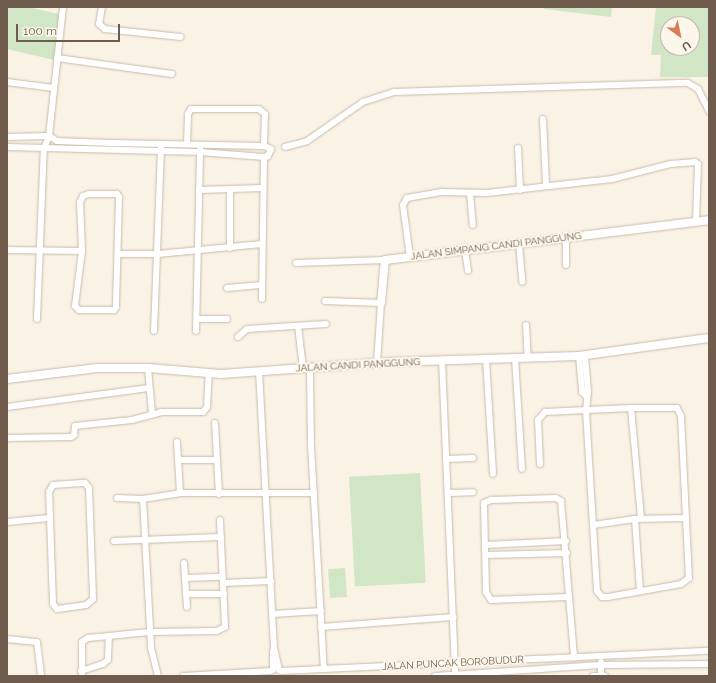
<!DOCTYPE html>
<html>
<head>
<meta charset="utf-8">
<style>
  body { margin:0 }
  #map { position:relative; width:716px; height:683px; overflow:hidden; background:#faf3e5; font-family:Raleway,sans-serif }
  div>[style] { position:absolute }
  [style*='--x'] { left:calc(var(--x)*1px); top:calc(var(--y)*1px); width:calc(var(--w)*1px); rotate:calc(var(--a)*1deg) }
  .green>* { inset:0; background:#d0e6c5; transform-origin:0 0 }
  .roads { filter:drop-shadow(0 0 1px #c7baab) drop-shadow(0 0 1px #c7baab) }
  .street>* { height:6px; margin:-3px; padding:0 3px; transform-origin:3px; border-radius:3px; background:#fff }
  .secondary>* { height:8px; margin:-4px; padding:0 4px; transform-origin:4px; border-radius:4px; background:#fff }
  span { translate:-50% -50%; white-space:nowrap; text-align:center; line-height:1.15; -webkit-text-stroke:3.5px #fdf7eb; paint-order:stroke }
  .street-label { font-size:10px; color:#705c4d }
  .frame { position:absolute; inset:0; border:8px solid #705c4d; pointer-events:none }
  .north { position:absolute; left:660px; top:16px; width:40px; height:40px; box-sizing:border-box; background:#fdf7eb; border:1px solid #c5b9ac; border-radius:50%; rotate:147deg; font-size:11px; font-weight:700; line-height:16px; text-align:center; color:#705c4d }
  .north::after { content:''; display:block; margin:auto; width:14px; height:18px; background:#d77d58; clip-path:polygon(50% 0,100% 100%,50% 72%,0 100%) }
  .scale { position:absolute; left:16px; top:24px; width:104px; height:18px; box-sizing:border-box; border:2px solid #705c4d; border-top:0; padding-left:5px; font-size:12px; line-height:14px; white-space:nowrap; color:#705c4d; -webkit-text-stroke:3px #fdf7eb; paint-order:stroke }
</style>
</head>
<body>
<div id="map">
  <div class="green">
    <i style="clip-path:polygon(7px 7px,28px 7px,59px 14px,54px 60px,7px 49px)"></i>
    <i style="clip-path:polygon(544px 7px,612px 7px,611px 17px,544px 9px)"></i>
    <i style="clip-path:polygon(evenodd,656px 7px,709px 7px,709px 77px,660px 77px,661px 55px,651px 55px,656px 7px,668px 24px,692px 24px,692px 48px,668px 48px,668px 24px)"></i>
    <i style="left:420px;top:473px;width:110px;height:71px;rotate:87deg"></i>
    <i style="left:345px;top:568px;width:29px;height:17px;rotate:86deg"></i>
  </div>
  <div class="roads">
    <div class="street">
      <i style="--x:102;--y:7;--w:17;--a:100"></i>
      <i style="--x:99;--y:24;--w:8;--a:40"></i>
      <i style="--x:105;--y:29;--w:76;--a:6"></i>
      <i style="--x:57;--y:58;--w:116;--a:7.9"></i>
      <i style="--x:7;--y:82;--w:47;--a:7.3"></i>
      <i style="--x:543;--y:119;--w:67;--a:87.4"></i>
      <i style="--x:7;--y:137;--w:42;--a:-1.4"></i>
      <i style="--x:49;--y:136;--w:9;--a:32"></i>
      <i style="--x:57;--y:141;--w:54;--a:2.1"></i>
      <i style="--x:111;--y:143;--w:153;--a:1.1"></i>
      <i style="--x:264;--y:146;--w:8;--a:23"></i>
      <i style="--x:271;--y:149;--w:8;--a:113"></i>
      <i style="--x:268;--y:156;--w:4;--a:166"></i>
      <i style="--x:264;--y:157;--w:64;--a:-175.5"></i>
      <i style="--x:200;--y:152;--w:193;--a:-178.5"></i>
      <i style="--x:187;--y:144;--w:30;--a:-88"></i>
      <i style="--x:188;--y:114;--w:6;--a:-59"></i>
      <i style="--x:191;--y:109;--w:68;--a:0"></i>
      <i style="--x:259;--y:109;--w:8;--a:40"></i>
      <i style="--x:265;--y:114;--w:32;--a:92"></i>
      <i style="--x:285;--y:147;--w:23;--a:-15"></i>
      <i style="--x:307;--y:141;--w:68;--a:-34.9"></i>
      <i style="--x:363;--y:102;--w:33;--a:-18"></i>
      <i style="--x:394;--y:92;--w:294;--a:-1.8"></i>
      <i style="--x:688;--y:83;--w:12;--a:31"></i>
      <i style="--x:698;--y:89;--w:25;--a:63"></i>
      <i style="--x:518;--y:148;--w:42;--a:87.3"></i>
      <i style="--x:199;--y:190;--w:64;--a:-1.8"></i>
      <i style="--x:470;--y:193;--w:32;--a:85"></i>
      <i style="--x:89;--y:194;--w:28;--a:0"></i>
      <i style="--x:117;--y:194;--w:4;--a:56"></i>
      <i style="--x:119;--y:197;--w:110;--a:91.6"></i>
      <i style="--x:116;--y:307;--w:4;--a:124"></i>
      <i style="--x:114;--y:310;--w:35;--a:180"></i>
      <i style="--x:79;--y:310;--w:6;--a:-135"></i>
      <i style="--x:75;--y:306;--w:55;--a:-82.7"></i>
      <i style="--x:82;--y:251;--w:49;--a:-92.3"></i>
      <i style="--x:80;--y:202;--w:7;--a:-63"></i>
      <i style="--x:83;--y:196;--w:6;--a:-18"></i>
      <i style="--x:519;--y:244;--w:38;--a:85"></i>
      <i style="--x:230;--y:248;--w:57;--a:-90"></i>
      <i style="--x:7;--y:250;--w:75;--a:0.8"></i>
      <i style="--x:465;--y:251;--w:20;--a:81"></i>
      <i style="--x:118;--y:254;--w:40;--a:0"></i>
      <i style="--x:158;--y:254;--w:104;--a:-5.5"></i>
      <i style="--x:410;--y:257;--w:52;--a:-97.7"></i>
      <i style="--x:403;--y:205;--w:8;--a:-60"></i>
      <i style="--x:407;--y:198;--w:36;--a:-10"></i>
      <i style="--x:442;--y:192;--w:45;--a:1.3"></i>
      <i style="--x:487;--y:193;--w:126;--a:-6.4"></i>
      <i style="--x:612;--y:179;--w:61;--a:-14.3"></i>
      <i style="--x:671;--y:164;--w:24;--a:-5"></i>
      <i style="--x:695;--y:162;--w:4;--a:34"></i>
      <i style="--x:698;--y:164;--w:58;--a:92"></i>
      <i style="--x:296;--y:263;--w:89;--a:-1.9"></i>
      <i style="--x:566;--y:265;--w:28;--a:-90"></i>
      <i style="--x:227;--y:288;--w:34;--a:-5"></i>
      <i style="--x:262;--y:299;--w:142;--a:-89.2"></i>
      <i style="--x:325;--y:301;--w:56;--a:2"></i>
      <i style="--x:381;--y:303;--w:60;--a:93.8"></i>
      <i style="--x:37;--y:319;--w:171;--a:-87.7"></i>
      <i style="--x:44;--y:148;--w:13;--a:-67"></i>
      <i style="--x:49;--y:136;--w:130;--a:-83.8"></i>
      <i style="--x:197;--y:319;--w:30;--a:0"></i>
      <i style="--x:526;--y:325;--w:33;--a:87"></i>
      <i style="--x:298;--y:326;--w:42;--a:83.2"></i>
      <i style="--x:154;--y:331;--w:183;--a:-87.8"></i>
      <i style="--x:196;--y:331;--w:182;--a:-88.7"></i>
      <i style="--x:238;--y:337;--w:12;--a:-42"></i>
      <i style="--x:247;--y:329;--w:79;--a:-3.6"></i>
      <i style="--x:579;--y:356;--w:36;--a:85"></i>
      <i style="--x:582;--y:392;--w:6;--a:45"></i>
      <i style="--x:515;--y:358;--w:111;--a:86.4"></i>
      <i style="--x:486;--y:359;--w:115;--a:86.5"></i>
      <i style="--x:442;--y:360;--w:315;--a:87.6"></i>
      <i style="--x:148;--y:368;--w:46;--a:85"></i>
      <i style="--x:310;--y:368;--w:78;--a:89.3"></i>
      <i style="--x:311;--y:446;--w:223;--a:86.7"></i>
      <i style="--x:259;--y:371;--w:277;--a:86.9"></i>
      <i style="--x:274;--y:648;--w:23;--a:77"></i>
      <i style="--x:7;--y:407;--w:143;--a:-7.6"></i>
      <i style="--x:631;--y:408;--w:110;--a:84.8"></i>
      <i style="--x:215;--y:423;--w:71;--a:86.8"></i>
      <i style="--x:7;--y:438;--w:64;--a:-0.9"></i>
      <i style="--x:71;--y:437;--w:4;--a:-34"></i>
      <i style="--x:74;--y:435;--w:9;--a:-84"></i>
      <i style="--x:75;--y:426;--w:57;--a:-6"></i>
      <i style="--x:132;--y:420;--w:30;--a:-15"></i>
      <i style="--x:161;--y:412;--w:42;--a:0"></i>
      <i style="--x:203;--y:412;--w:6;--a:-51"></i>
      <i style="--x:207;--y:407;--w:34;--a:-87"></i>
      <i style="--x:177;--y:442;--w:51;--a:86.6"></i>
      <i style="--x:446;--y:459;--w:27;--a:-2"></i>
      <i style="--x:178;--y:460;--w:39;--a:0"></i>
      <i style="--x:540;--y:464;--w:44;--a:-92.6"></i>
      <i style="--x:538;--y:420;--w:11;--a:-49"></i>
      <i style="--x:545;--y:412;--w:41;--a:-2.8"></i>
      <i style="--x:586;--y:410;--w:45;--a:-2.5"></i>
      <i style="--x:631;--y:408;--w:46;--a:0"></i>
      <i style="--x:677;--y:408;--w:9;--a:63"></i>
      <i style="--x:681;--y:416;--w:162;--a:87.2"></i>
      <i style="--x:689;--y:578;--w:10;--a:143"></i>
      <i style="--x:681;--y:584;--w:74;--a:169.9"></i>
      <i style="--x:608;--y:597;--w:6;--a:180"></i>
      <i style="--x:602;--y:597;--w:8;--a:-130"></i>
      <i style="--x:597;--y:591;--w:181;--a:-93.5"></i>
      <i style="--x:586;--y:410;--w:19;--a:-84"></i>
      <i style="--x:588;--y:391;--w:35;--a:-95"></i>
      <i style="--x:85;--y:483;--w:6;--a:51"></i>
      <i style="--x:89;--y:488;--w:111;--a:87.9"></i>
      <i style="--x:93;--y:599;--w:9;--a:139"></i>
      <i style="--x:86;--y:605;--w:29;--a:172"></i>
      <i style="--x:57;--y:609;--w:6;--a:-129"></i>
      <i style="--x:53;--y:604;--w:112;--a:-92"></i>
      <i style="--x:49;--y:492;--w:8;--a:-60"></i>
      <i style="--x:53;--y:485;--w:32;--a:-4"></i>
      <i style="--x:448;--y:493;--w:25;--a:-2"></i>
      <i style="--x:117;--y:498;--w:26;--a:2"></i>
      <i style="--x:635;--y:519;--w:72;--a:86"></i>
      <i style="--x:7;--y:522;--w:42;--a:-5.4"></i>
      <i style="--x:593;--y:525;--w:42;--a:-8.1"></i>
      <i style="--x:635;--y:519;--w:50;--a:-1.1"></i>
      <i style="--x:114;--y:541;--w:107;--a:-2.1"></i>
      <i style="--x:485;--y:545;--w:81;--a:-2.8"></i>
      <i style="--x:486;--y:555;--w:81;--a:-1.4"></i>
      <i style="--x:184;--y:563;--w:44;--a:86.1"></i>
      <i style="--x:185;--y:578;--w:38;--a:-2"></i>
      <i style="--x:224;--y:583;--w:47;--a:-2.4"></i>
      <i style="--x:186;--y:594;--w:38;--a:0"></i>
      <i style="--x:568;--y:597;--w:77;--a:177.8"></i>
      <i style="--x:491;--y:600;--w:9;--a:-122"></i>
      <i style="--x:486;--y:592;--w:89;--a:-91.3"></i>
      <i style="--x:484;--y:503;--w:8;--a:-23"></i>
      <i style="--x:491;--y:500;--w:65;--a:-1.8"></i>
      <i style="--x:556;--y:498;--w:6;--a:31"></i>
      <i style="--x:561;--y:501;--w:157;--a:85.2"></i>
      <i style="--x:273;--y:614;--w:48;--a:-3.6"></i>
      <i style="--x:321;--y:627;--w:133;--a:-4.3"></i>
      <i style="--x:7;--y:639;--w:30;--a:6"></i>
      <i style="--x:37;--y:642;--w:34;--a:83"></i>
      <i style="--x:273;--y:651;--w:19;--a:90"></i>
      <i style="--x:81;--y:671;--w:23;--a:-18"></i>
      <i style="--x:103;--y:664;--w:6;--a:-39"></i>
      <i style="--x:108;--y:660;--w:24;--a:-88"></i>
      <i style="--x:281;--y:671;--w:428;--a:-2.7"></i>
      <i style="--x:601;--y:674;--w:12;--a:-90"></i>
      <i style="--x:82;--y:676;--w:34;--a:-90"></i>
      <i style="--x:82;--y:642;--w:7;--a:-34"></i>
      <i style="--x:88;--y:638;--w:62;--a:-5.5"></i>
      <i style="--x:150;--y:632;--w:67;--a:-0.9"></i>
      <i style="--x:217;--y:631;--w:9;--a:-27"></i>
      <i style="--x:225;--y:627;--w:107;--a:-92.7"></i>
      <i style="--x:158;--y:676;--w:30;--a:-104"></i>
      <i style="--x:151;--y:647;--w:148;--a:-93.1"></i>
      <i style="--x:143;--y:499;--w:37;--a:-9"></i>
      <i style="--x:180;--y:493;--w:134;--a:0"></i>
      <i style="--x:183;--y:676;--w:88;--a:-3.3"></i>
      <i style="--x:435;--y:676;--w:166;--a:-3.8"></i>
      <i style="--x:601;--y:665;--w:108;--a:-0.5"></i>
      <i style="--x:593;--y:676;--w:12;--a:0"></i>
    </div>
    <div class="secondary">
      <i style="--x:381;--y:303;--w:43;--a:-84.7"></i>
      <i style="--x:385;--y:260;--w:326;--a:-7"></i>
      <i style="--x:7;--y:379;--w:91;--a:-7"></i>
      <i style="--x:97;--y:368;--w:51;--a:0"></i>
      <i style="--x:148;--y:368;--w:73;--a:4.7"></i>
      <i style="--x:221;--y:374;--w:169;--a:-4.1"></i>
      <i style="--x:390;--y:362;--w:189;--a:-1.8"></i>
      <i style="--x:579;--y:356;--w:131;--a:-7.9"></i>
    </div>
  </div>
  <div class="street-label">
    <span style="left:496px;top:246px;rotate:-7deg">JALAN SIMPANG CANDI PANGGUNG</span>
    <span style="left:358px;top:365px;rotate:-3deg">JALAN CANDI PANGGUNG</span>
    <span style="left:453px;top:663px;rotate:-3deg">JALAN PUNCAK BOROBUDUR</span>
  </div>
  <div class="frame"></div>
  <div class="north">U</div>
  <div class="scale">100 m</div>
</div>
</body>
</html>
